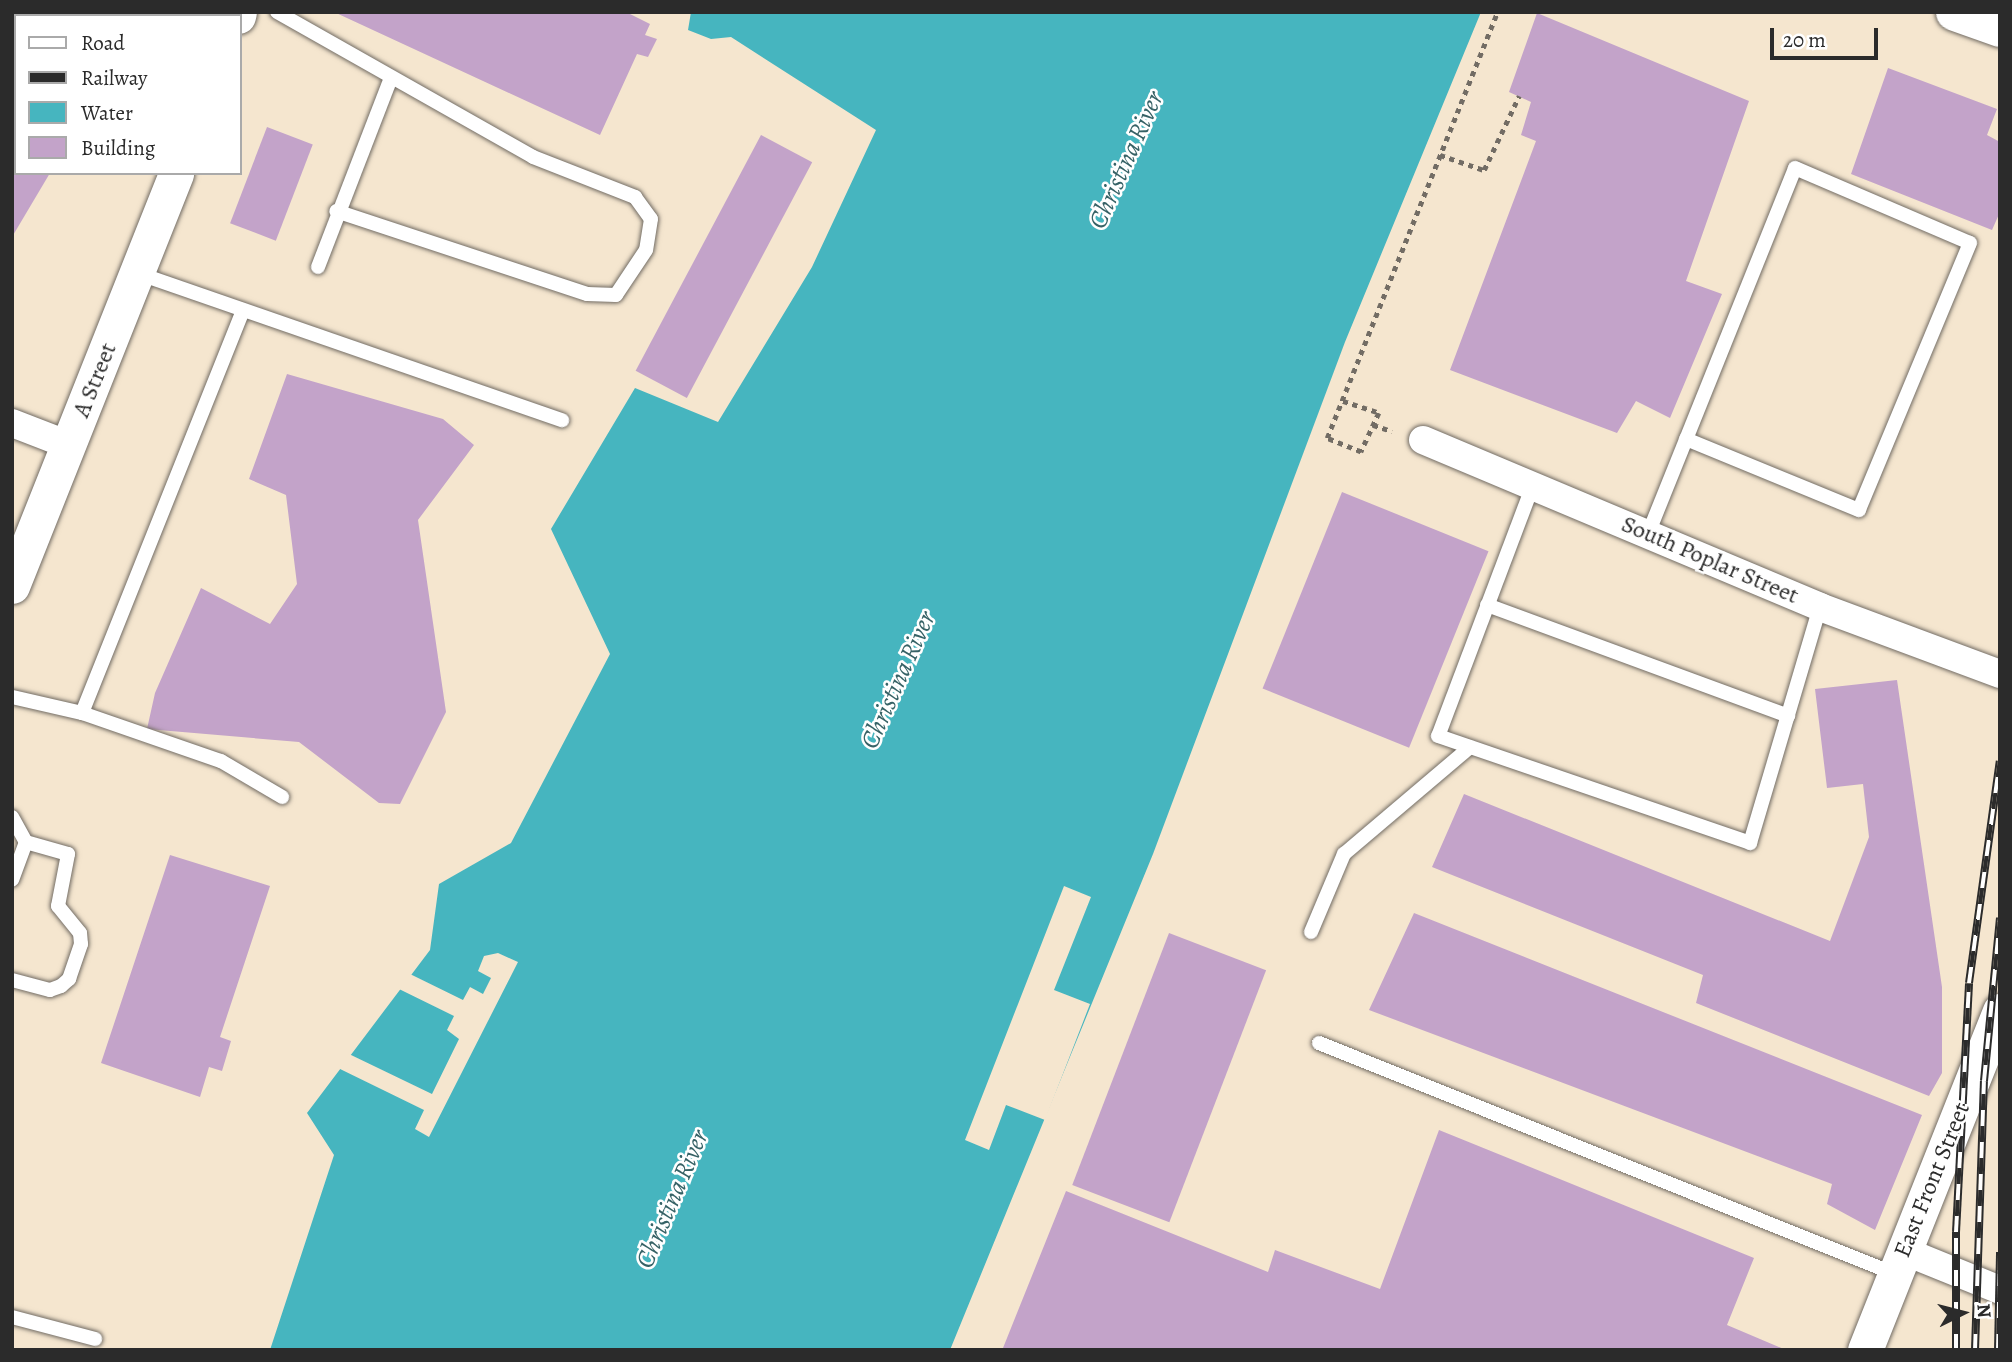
<!DOCTYPE html>
<html>
<head>
<meta charset="utf-8">
<style>
  body { margin:0 }
  #map { position:relative; width:2012px; height:1362px; overflow:hidden; background:#f5e6cf; font-family:Alegreya,serif }
  div>[style] { position:absolute }
  [style*='--x'] { left:calc(var(--x)*1px); top:calc(var(--y)*1px); width:calc(var(--w)*1px); rotate:calc(var(--a)*1deg) }
  .water>* { inset:0; background:#46b5bf }
  .pier>* { inset:0; background:#f5e6cf }
  .building>* { inset:0; background:#c3a3c9; transform-origin:0 0 }
  .path>* { height:4.5px; margin-top:-2.25px; transform-origin:0; background:repeating-linear-gradient(90deg,#726c64 0 5px,transparent 0 10px) }
  .roads { filter:drop-shadow(0 0 2px #726c64) drop-shadow(0 0 2px #726c64) }
  .service>* { height:14px; margin:-7px; padding:0 7px; transform-origin:7px; border-radius:7px; background:#fff }
  .minor>* { height:28px; margin:-14px; padding:0 14px; transform-origin:14px; border-radius:14px; background:#fff }
  .tertiary>* { height:35px; margin:-17.5px; padding:0 17.5px; transform-origin:17.5px; border-radius:17.5px; background:#fff }
  .primary>* { height:38px; margin:-19px; padding:0 19px; transform-origin:19px; border-radius:19px; background:#fff }
  .rail>* { height:8px; margin-top:-4px; transform-origin:0; background:repeating-linear-gradient(90deg,#fff 0 16px,#2b2b2b 0 32px); box-sizing:border-box; border-block:2px solid #2b2b2b }
  span { translate:-50% -50%; white-space:nowrap; text-align:center; line-height:1.15; -webkit-text-stroke:5px #fff; paint-order:stroke }
  .street-label { font-size:24px; color:#2b2b2b }
  .water-label { font-size:26px; color:#366266; font-style:italic }
  .frame { position:absolute; inset:0; border:14px solid #2b2b2b; pointer-events:none }
  .legend { position:absolute; left:14px; top:14px; width:228px; height:161px; box-sizing:border-box; background:#fff; border:2px solid #aaa; margin:0; padding:9px 12px; list-style:none; font-size:21px; color:#2b2b2b }
  .legend li { display:flex; align-items:center; gap:14px; height:35px }
  .legend b { width:35px; border:2px solid #aaa }
  .north { position:absolute; left:1928px; top:1278px; width:70px; height:70px; -webkit-text-stroke:5px #fff; paint-order:stroke; rotate:84deg; font-size:19px; font-weight:700; line-height:28px; text-align:center; color:#2b2b2b }
  .north::after { content:''; display:block; margin:auto; width:24px; height:32px; background:#2b2b2b; clip-path:polygon(50% 0,100% 100%,50% 72%,0 100%) }
  .scale { position:absolute; left:1770px; top:28px; width:108px; height:32px; box-sizing:border-box; border:4px solid #2b2b2b; border-top:0; padding-left:9px; font-size:21px; line-height:24px; white-space:nowrap; color:#2b2b2b; -webkit-text-stroke:5px #fff; paint-order:stroke }
</style>
</head>
<body>
<div id="map">
  <div class="water">
    <i style="clip-path:polygon(691px 12px,1481px 12px,1345px 342px,1153px 854px,950px 1350px,270px 1350px,334px 1155px,307px 1113px,430px 950px,439px 884px,511px 843px,610px 654px,551px 529px,635px 388px,718px 422px,812px 267px,876px 130px,731px 37px,711px 39px,688px 30px)"></i>
  </div>
  <div class="pier">
    <i style="clip-path:polygon(1064px 886px,1091px 897px,1054px 990px,1090px 1004px,1045px 1120px,1006px 1105px,989px 1150px,965px 1140px)"></i>
    <i style="clip-path:polygon(498px 953px,518px 962px,429px 1137px,415px 1129px,424px 1110px,338px 1068px,349px 1054px,432px 1094px,459px 1039px,447px 1030px,454px 1016px,399px 989px,410px 974px,463px 1000px,470px 987px,483px 994px,491px 978px,478px 971px,484px 956px)"></i>
  </div>
  <div class="building">
    <i style="clip-path:polygon(20px 12px,146px 12px,18px 16px)"></i>
    <i style="clip-path:polygon(334px 12px,626px 12px,650px 24px,645px 35px,657px 39px,648px 57px,637px 54px,600px 135px)"></i>
    <i style="clip-path:polygon(1537px 13px,1749px 101px,1686px 281px,1722px 294px,1670px 418px,1636px 401px,1617px 433px,1450px 370px,1536px 141px,1521px 135px,1531px 102px,1509px 92px)"></i>
    <i style="clip-path:polygon(16px 20px,16px 173px,50px 173px,12px 237px)"></i>
    <i style="clip-path:polygon(1888px 68px,1997px 109px,1987px 135px,2000px 142px,2000px 212px,1992px 230px,1851px 174px)"></i>
    <i style="left:267px;top:127px;width:49px;height:103px;rotate:21deg"></i>
    <i style="left:761px;top:135px;width:58px;height:267px;rotate:28deg"></i>
    <i style="clip-path:polygon(287px 374px,443px 419px,474px 445px,418px 520px,446px 712px,400px 804px,379px 803px,299px 742px,147px 729px,155px 693px,201px 588px,270px 624px,297px 584px,286px 495px,249px 479px)"></i>
    <i style="left:1342px;top:492px;width:158px;height:212px;rotate:22deg"></i>
    <i style="clip-path:polygon(1897px 680px,1942px 987px,1942px 1073px,1929px 1096px,1696px 1003px,1703px 975px,1432px 867px,1464px 794px,1830px 941px,1869px 837px,1863px 784px,1827px 788px,1815px 689px)"></i>
    <i style="clip-path:polygon(170px 855px,270px 886px,220px 1037px,231px 1041px,222px 1071px,209px 1067px,200px 1097px,101px 1063px)"></i>
    <i style="clip-path:polygon(1414px 913px,1922px 1115px,1875px 1230px,1827px 1204px,1832px 1184px,1369px 1010px)"></i>
    <i style="left:1169px;top:933px;width:104px;height:270px;rotate:21deg"></i>
    <i style="clip-path:polygon(1439px 1130px,1754px 1258px,1727px 1325px,1786px 1350px,995px 1350px,1003px 1348px,1066px 1191px,1268px 1272px,1275px 1250px,1380px 1289px)"></i>
  </div>
  <div class="path">
    <i style="--x:1440;--y:155;--w:46;--a:18.8"></i>
    <i style="--x:1484;--y:170;--w:82;--a:-64.7"></i>
    <i style="--x:1343;--y:401;--w:38;--a:18"></i>
    <i style="--x:1379;--y:413;--w:43;--a:114.8"></i>
    <i style="--x:1361;--y:452;--w:37;--a:-158"></i>
    <i style="--x:1327;--y:438;--w:459;--a:-68.2"></i>
    <i style="--x:1373;--y:425;--w:20;--a:18"></i>
  </div>
  <div class="roads">
    <div class="service">
      <i style="--x:277;--y:12;--w:294;--a:29.5"></i>
      <i style="--x:533;--y:157;--w:110;--a:21.4"></i>
      <i style="--x:635;--y:197;--w:27;--a:54"></i>
      <i style="--x:651;--y:219;--w:31;--a:99"></i>
      <i style="--x:646;--y:250;--w:54;--a:123.7"></i>
      <i style="--x:616;--y:295;--w:29;--a:-178"></i>
      <i style="--x:587;--y:294;--w:264;--a:-161.7"></i>
      <i style="--x:318;--y:267;--w:200;--a:-68.9"></i>
      <i style="--x:137;--y:273;--w:450;--a:19.1"></i>
      <i style="--x:1533;--y:485;--w:268;--a:110.7"></i>
      <i style="--x:1438;--y:736;--w:330;--a:18.9"></i>
      <i style="--x:1750;--y:843;--w:246;--a:-73.5"></i>
      <i style="--x:1648;--y:534;--w:394;--a:-68.1"></i>
      <i style="--x:1795;--y:168;--w:190;--a:23.2"></i>
      <i style="--x:1970;--y:243;--w:289;--a:112.6"></i>
      <i style="--x:1859;--y:510;--w:187;--a:-157.7"></i>
      <i style="--x:1487;--y:605;--w:321;--a:20.2"></i>
      <i style="--x:12;--y:697;--w:72;--a:12.9"></i>
      <i style="--x:82;--y:713;--w:433;--a:-68.2"></i>
      <i style="--x:82;--y:713;--w:147;--a:19.1"></i>
      <i style="--x:221;--y:761;--w:71;--a:30.5"></i>
      <i style="--x:12;--y:817;--w:29;--a:61"></i>
      <i style="--x:26;--y:842;--w:40;--a:110.2"></i>
      <i style="--x:1311;--y:932;--w:85;--a:-67.1"></i>
      <i style="--x:1344;--y:854;--w:165;--a:-40.3"></i>
      <i style="--x:12;--y:980;--w:39;--a:15"></i>
      <i style="--x:50;--y:990;--w:12;--a:-20"></i>
      <i style="--x:61;--y:986;--w:11;--a:-41"></i>
      <i style="--x:69;--y:979;--w:37;--a:-71"></i>
      <i style="--x:81;--y:944;--w:11;--a:-95"></i>
      <i style="--x:80;--y:933;--w:35;--a:-129"></i>
      <i style="--x:58;--y:906;--w:53;--a:-79.1"></i>
      <i style="--x:68;--y:854;--w:44;--a:-164.1"></i>
      <i style="--x:1319;--y:1043;--w:621;--a:21.85"></i>
      <i style="--x:12;--y:1317;--w:86;--a:14.8"></i>
    </div>
    <div class="minor">
      <i style="--x:12;--y:423;--w:61;--a:21.1"></i>
      <i style="--x:1423;--y:440;--w:431;--a:22.8"></i>
      <i style="--x:1820;--y:607;--w:192;--a:20.4"></i>
      <i style="--x:1904;--y:1251;--w:104;--a:22.1"></i>
    </div>
    <div class="tertiary">
      <i style="--x:238;--y:16;--w:4;--a:-76"></i>
      <i style="--x:12;--y:586;--w:444;--a:-68.3"></i>
      <i style="--x:1865;--y:1350;--w:365;--a:-68.3"></i>
    </div>
    <div class="primary">
      <i style="--x:1955;--y:12;--w:48;--a:19.6"></i>
    </div>
  </div>
  <div class="rail">
    <i style="--x:1956;--y:1350;--w:118;--a:-90"></i>
    <i style="--x:1956;--y:1232;--w:249;--a:-87"></i>
    <i style="--x:1969;--y:983;--w:224;--a:-82.1"></i>
    <i style="--x:1975;--y:1350;--w:269;--a:-88.1"></i>
    <i style="--x:1984;--y:1081;--w:164;--a:-84.4"></i>
    <i style="--x:1998;--y:1350;--w:98;--a:-88.8"></i>
  </div>
  <div class="street-label">
    <span style="left:95px;top:380px;rotate:-68deg">A Street</span>
    <span style="left:1710px;top:560px;rotate:23deg">South Poplar Street</span>
    <span style="left:1932px;top:1180px;rotate:-68deg">East Front Street</span>
  </div>
  <div class="water-label">
    <span style="left:1126px;top:160px;rotate:-66deg">Christina River</span>
    <span style="left:898px;top:680px;rotate:-66deg">Christina River</span>
    <span style="left:672px;top:1199px;rotate:-67deg">Christina River</span>
  </div>
  <div class="frame"></div>
  <ul class="legend">
  <li><b style="height:9px;background:#fff"></b>Road</li>
  <li><b style="height:9px;background:#2b2b2b"></b>Railway</li>
  <li><b style="height:19px;background:#46b5bf"></b>Water</li>
  <li><b style="height:19px;background:#c3a3c9"></b>Building</li>
  </ul>
  <div class="north">N</div>
  <div class="scale">20 m</div>
</div>
</body>
</html>
